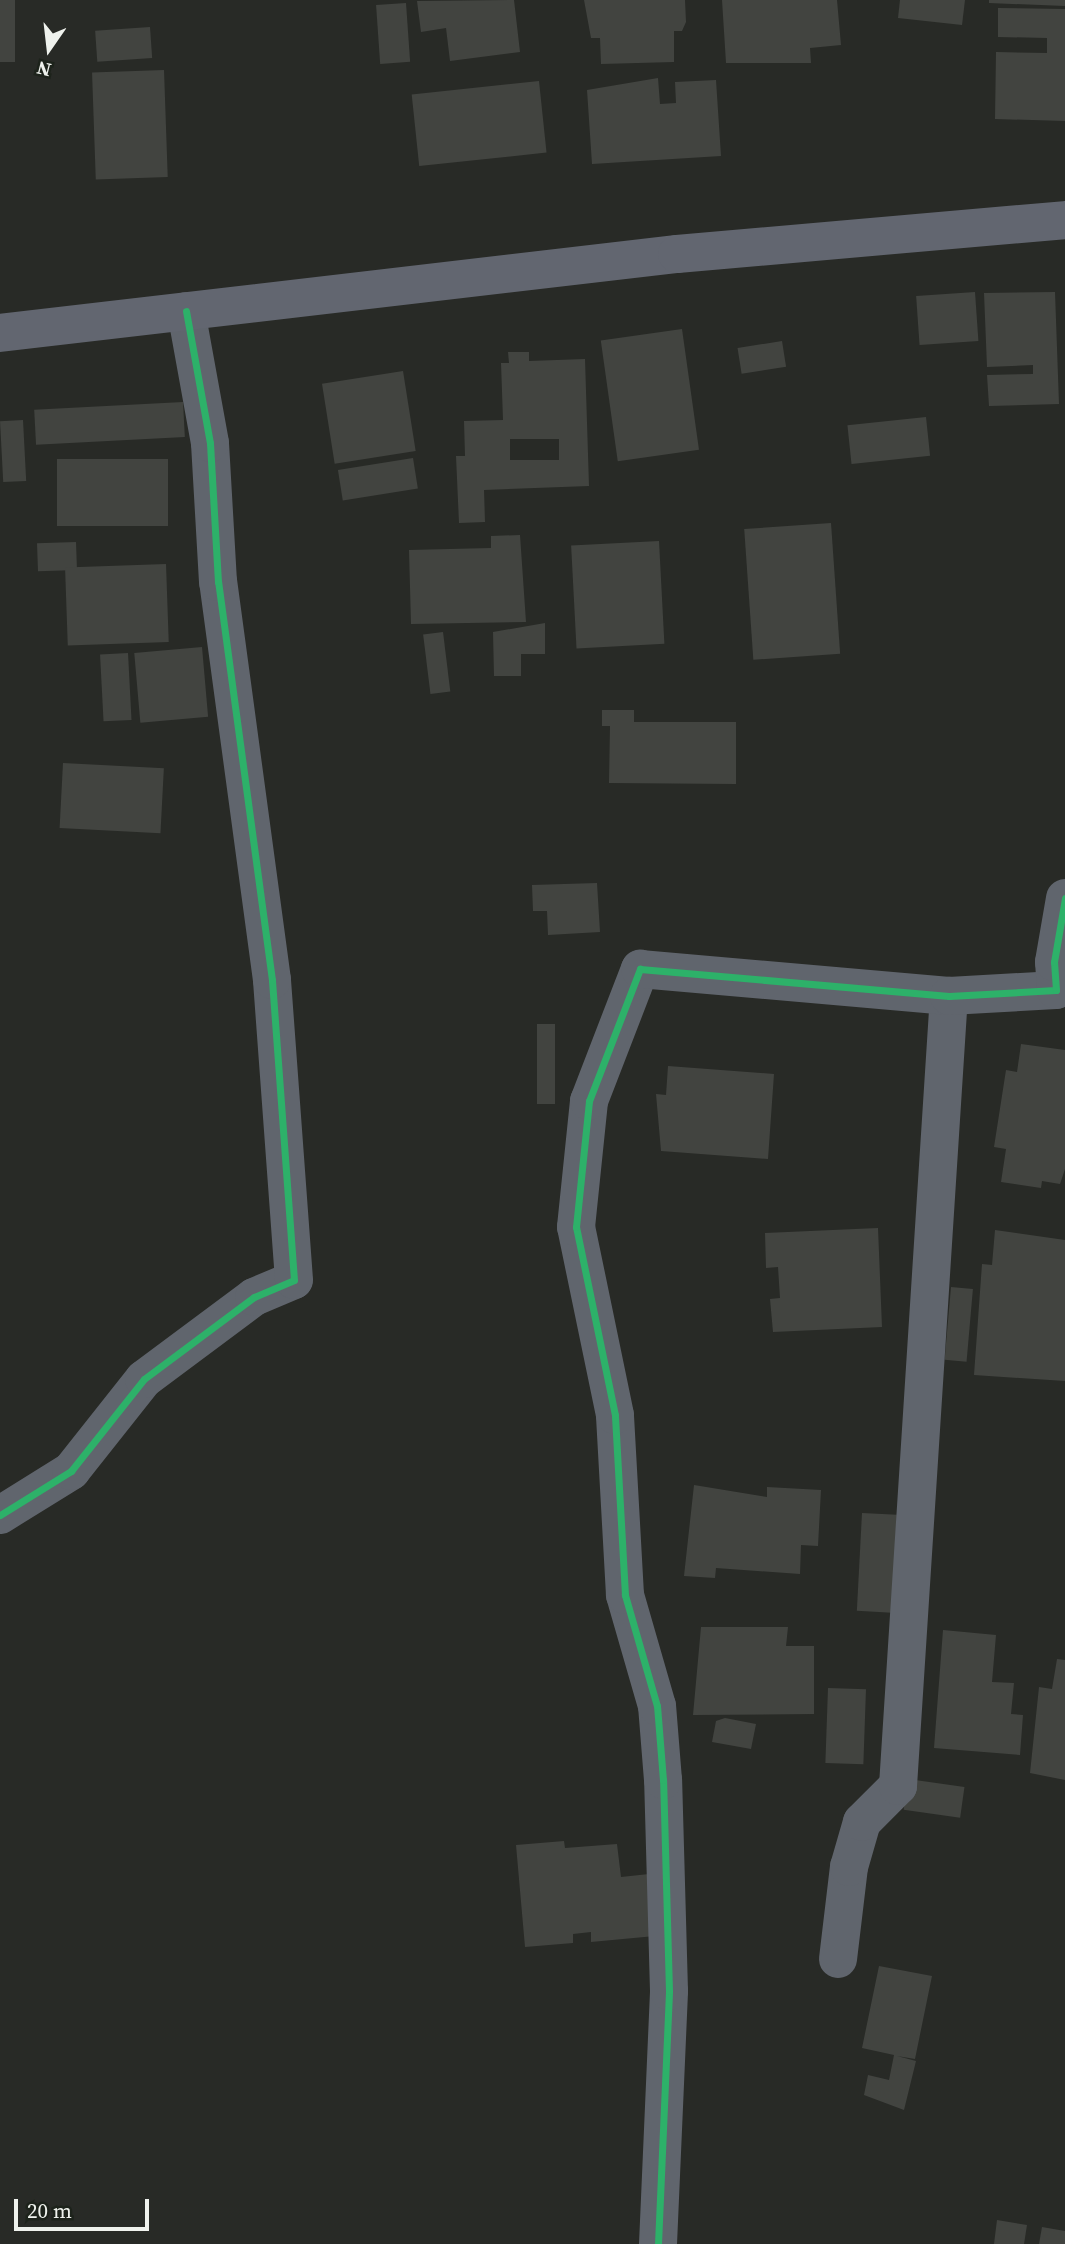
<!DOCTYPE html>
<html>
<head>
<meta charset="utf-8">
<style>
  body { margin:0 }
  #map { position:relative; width:1065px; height:2244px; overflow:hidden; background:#282a26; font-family:"Source Serif 4",serif }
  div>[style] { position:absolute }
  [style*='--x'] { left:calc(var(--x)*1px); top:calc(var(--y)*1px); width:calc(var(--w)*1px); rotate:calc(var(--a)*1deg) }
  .building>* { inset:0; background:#424440; transform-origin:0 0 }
  .street>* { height:38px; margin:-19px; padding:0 19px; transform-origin:19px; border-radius:19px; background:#60656d }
  .secondary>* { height:38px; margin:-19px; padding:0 19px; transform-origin:19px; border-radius:19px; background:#626670 }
  .cycleway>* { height:7px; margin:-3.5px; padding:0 3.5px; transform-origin:3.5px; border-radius:3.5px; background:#2db169 }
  span { translate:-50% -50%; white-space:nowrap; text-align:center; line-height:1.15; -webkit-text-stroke:5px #1d231b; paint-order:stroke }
  .north { position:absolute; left:14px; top:14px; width:70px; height:70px; -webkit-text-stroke:5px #1d231b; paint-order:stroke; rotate:194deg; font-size:19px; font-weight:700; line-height:28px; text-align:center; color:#eff2ed }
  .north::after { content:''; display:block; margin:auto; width:24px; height:32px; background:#eff2ed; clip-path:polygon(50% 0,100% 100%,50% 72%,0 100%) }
  .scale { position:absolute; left:14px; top:2199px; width:135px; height:32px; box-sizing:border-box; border:4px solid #eff2ed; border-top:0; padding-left:9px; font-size:21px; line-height:24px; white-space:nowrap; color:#eff2ed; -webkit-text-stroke:5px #1d231b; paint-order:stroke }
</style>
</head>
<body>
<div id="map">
  <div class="building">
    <i style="left:0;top:0;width:15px;height:62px"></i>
    <i style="clip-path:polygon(514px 0,520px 52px,450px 61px,446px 28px,421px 32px,417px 1px)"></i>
    <i style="clip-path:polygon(584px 0,685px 0,686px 22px,682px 31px,674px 31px,674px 62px,601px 64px,600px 38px,591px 38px)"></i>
    <i style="clip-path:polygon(722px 0,837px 0,841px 45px,810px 48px,811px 63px,726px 63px)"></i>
    <i style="clip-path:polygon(900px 0,965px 0,962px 25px,898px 18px)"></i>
    <i style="clip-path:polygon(989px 0,1065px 0,1065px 6px,989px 3px)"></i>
    <i style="left:406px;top:3px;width:59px;height:30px;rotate:86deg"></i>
    <i style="clip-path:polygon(998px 8px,1065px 9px,1065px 121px,995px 119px,996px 52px,1047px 53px,1047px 38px,998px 37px)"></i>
    <i style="left:150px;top:27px;width:31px;height:55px;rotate:86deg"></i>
    <i style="left:164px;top:70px;width:107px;height:72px;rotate:88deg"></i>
    <i style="clip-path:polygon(658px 78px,660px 104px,676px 103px,675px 82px,716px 80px,721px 156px,592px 164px,587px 90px)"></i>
    <i style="left:539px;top:81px;width:72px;height:128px;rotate:84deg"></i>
    <i style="left:975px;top:292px;width:49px;height:59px;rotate:86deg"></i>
    <i style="clip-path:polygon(1055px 292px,1059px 404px,989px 406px,987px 375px,1033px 374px,1033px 365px,987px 367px,984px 293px)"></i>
    <i style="left:682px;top:329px;width:122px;height:82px;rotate:82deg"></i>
    <i style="left:782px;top:341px;width:26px;height:45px;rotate:81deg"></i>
    <i style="clip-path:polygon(evenodd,508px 352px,529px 352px,529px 361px,585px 359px,589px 486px,484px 490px,485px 522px,459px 523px,456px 456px,465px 456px,464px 421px,503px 420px,501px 363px,509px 363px,508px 352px,510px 439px,559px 439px,559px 460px,510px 460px,510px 439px)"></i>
    <i style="left:403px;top:371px;width:81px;height:82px;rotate:81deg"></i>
    <i style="left:183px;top:402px;width:35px;height:149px;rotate:87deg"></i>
    <i style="left:926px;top:417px;width:39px;height:79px;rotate:84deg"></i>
    <i style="left:23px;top:420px;width:61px;height:23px;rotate:87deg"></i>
    <i style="left:413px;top:458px;width:31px;height:76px;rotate:81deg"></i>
    <i style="left:57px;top:459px;width:111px;height:67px"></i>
    <i style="left:831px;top:523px;width:131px;height:87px;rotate:86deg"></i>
    <i style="clip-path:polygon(520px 535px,526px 622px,411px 624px,409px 550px,491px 548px,491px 536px)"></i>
    <i style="left:659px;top:541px;width:103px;height:88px;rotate:87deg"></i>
    <i style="left:76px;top:542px;width:28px;height:39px;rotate:88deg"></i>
    <i style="left:166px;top:564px;width:78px;height:101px;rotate:88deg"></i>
    <i style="clip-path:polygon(545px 623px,545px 654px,521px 654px,521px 676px,494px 676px,493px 632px)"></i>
    <i style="left:443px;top:632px;width:60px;height:20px;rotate:83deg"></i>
    <i style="left:202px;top:647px;width:70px;height:68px;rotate:85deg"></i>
    <i style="left:128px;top:653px;width:67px;height:28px;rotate:87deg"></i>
    <i style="clip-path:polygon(602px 710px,634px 710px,634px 722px,736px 722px,736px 784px,609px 783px,610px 726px,602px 726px)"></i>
    <i style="left:63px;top:763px;width:101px;height:65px;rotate:3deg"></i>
    <i style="clip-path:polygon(597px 883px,600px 932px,548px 935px,547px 911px,533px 911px,532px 885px)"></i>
    <i style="left:537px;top:1024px;width:18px;height:80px"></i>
    <i style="clip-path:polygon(1021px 1044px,1065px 1050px,1065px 1169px,1060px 1184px,1042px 1181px,1041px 1188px,1001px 1182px,1006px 1149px,994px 1147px,1006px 1070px,1017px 1072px)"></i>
    <i style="clip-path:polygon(668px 1066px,774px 1074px,768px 1159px,661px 1151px,656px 1094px,666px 1095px)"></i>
    <i style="clip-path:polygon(878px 1228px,882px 1327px,773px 1332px,770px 1299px,780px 1298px,778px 1267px,766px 1268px,765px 1233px)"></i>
    <i style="clip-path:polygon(995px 1230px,1065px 1240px,1065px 1381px,974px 1375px,982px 1264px,992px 1265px)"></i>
    <i style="left:951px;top:1287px;width:22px;height:73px;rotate:5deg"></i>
    <i style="clip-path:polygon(694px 1485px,767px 1497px,767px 1487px,821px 1490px,818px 1546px,801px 1545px,800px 1574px,716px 1568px,715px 1578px,684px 1576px)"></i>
    <i style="left:862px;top:1513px;width:35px;height:98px;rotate:3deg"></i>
    <i style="clip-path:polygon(701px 1627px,788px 1627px,786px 1646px,814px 1646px,814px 1714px,693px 1715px)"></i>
    <i style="clip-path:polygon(943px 1630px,996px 1635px,992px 1682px,1014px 1683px,1011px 1714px,1023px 1715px,1020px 1755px,934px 1748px)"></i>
    <i style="clip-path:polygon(1057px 1659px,1065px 1660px,1065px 1780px,1030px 1773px,1039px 1687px,1052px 1689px)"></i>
    <i style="left:828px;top:1688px;width:38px;height:75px;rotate:2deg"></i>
    <i style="clip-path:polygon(725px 1718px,756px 1724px,751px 1749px,712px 1742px,716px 1721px)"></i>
    <i style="left:908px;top:1779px;width:57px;height:31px;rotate:8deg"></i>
    <i style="clip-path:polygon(564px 1841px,565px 1848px,617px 1844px,621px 1877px,649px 1874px,655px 1936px,591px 1942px,591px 1932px,573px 1934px,573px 1943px,525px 1947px,516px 1845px)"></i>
    <i style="clip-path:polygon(879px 1966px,932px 1976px,915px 2059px,897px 2056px,916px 2061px,904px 2110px,864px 2095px,868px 2075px,889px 2080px,894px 2055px,862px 2048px)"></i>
    <i style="clip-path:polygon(997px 2220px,1027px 2225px,1024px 2244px,994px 2244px)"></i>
    <i style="clip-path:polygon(1042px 2227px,1065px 2231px,1065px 2244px,1039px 2244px)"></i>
  </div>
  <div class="street">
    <i style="--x:0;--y:1515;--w:84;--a:-31.8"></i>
    <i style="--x:71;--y:1471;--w:117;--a:-51.6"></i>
    <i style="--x:144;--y:1379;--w:137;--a:-36.7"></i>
    <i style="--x:254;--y:1297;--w:43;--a:-23"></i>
    <i style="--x:294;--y:1280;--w:301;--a:-94.2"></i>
    <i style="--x:272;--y:980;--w:402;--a:-97.7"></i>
    <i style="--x:218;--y:582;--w:139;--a:-93.3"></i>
    <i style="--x:210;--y:443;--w:134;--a:-100.3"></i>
    <i style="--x:838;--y:1959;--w:93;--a:-83.2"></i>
    <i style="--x:849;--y:1867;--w:47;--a:-73.9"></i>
    <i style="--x:862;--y:1822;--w:51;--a:-45"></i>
    <i style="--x:898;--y:1786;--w:792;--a:-86.31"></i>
    <i style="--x:658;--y:2244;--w:253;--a:-87.5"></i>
    <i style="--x:669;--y:1991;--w:211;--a:-91.6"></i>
    <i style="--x:663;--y:1780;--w:74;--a:-94.6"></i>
    <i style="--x:657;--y:1706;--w:116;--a:-106.1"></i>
    <i style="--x:625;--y:1595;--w:180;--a:-93.2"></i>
    <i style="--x:615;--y:1415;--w:192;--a:-101.7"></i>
    <i style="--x:576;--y:1227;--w:127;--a:-84.1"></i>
    <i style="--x:589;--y:1101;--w:142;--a:-68.9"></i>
    <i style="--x:640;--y:969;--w:310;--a:5"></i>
    <i style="--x:949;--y:996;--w:107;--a:-3.2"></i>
    <i style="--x:1056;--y:990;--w:28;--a:-94"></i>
    <i style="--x:1054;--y:962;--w:65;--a:-80.2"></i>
  </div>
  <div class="secondary">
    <i style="--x:0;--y:333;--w:682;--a:-6.66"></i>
    <i style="--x:677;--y:254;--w:389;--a:-5"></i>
  </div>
  <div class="cycleway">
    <i style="--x:0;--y:1515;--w:84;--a:-31.8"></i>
    <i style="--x:71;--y:1471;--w:117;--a:-51.6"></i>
    <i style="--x:144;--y:1379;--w:137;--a:-36.7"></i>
    <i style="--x:254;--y:1297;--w:43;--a:-23"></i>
    <i style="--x:294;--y:1280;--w:301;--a:-94.2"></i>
    <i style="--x:272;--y:980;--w:402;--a:-97.7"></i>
    <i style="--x:218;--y:582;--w:139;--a:-93.3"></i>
    <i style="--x:210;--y:443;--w:134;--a:-100.3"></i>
    <i style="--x:658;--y:2244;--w:253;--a:-87.5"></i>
    <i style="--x:669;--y:1991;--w:211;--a:-91.6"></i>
    <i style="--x:663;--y:1780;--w:74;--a:-94.6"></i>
    <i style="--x:657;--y:1706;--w:116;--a:-106.1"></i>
    <i style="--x:625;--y:1595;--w:180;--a:-93.2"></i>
    <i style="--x:615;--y:1415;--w:192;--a:-101.7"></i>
    <i style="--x:576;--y:1227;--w:127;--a:-84.1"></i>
    <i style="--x:589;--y:1101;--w:142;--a:-68.9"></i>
    <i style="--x:640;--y:969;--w:310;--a:5"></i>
    <i style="--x:949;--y:996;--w:107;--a:-3.2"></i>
    <i style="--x:1056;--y:990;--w:28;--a:-94"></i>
    <i style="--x:1054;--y:962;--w:65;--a:-80.2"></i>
  </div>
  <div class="north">N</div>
  <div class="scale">20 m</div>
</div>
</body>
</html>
